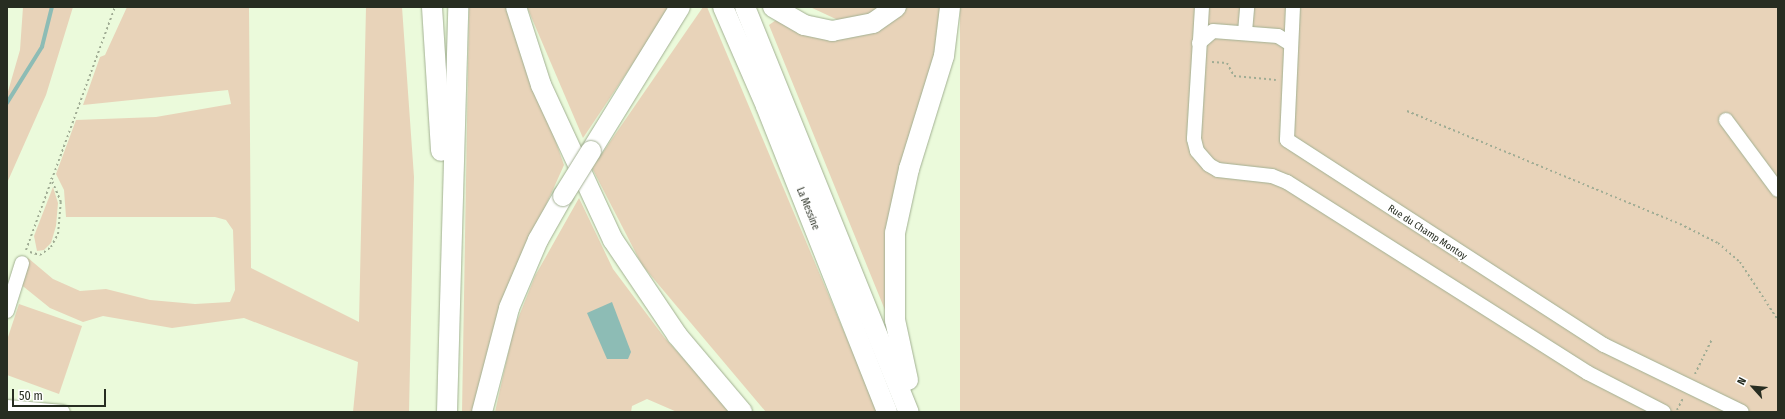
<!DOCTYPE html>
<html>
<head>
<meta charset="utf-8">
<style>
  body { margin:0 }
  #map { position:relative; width:1785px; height:419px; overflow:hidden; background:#ebfadb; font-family:"Fira Sans Condensed",sans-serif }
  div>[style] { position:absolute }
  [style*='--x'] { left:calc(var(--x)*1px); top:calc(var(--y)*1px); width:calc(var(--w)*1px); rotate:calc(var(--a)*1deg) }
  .green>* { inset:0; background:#e8d3b9; transform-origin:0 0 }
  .water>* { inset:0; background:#8dbcb5 }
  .stream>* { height:3.5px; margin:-1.75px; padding:0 1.75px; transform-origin:1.75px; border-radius:1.75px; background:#8dbcb5 }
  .path>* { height:2px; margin-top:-1px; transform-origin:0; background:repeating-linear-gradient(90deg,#a0ac94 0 2px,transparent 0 5px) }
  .roads { filter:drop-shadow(0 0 1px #a2b092) drop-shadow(0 0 1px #a2b092) }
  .minor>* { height:14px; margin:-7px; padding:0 7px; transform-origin:7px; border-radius:7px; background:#fff }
  .highway>* { height:20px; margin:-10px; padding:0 10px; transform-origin:10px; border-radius:10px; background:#fff }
  .bridges { filter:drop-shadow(0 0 1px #a2b092) drop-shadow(0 0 1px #a2b092) }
  .highway-bridge>* { height:20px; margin:-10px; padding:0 10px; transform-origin:10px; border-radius:10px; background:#fff }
  span { translate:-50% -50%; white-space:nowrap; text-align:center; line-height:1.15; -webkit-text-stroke:3px #fff; paint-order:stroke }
  .street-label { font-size:10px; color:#272d21 }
  .frame { position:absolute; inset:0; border:8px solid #272d21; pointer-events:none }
  .north { position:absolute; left:1733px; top:367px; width:40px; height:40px; -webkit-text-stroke:3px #fff; paint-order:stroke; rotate:297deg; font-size:11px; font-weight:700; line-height:16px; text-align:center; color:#272d21 }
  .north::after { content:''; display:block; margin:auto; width:14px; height:18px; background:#272d21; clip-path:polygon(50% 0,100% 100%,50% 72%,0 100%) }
  .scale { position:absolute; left:12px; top:389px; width:94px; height:18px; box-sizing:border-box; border:2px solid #272d21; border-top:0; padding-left:5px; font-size:12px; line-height:14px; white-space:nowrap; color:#272d21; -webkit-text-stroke:3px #fff; paint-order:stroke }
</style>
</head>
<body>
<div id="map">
  <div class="green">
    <i style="clip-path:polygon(23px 7px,73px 7px,46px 95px,7px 183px,7px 95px,20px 50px)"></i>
    <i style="clip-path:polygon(127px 7px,249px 7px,251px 268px,359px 322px,366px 7px,402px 7px,414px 177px,409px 412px,353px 412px,358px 362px,244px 318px,172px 328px,103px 316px,83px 322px,50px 308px,19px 283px,28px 258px,53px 279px,80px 291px,106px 289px,150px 300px,195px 304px,230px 302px,235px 290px,233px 230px,226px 220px,215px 217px,66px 217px,64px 190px,56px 174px,76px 120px,156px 117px,231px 104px,228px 90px,83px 105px,100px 57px,105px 55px)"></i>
    <i style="clip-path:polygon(469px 7px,509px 7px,564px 165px,507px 292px,475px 412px,462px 412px)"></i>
    <i style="clip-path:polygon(527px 7px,671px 7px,583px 138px)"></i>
    <i style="clip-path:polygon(703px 7px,707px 7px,878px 412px,766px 412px,642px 265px,592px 168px)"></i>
    <i style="clip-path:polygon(810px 7px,881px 7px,861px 18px,838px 20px)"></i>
    <i style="clip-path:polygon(907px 7px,941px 7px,936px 64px,887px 315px,769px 25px,779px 18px,800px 31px,902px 15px)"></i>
    <i style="left:960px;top:7px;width:818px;height:405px"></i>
    <i style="clip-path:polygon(53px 187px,58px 203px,56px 226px,51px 243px,44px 250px,37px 251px,34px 236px)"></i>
    <i style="clip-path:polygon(579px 198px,613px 269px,664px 337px,732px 412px,677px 412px,647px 399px,632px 406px,631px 412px,495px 412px,513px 331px,535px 276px)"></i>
    <i style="clip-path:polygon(19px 304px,82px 326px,59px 394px,7px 375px,7px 340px)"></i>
  </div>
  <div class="water">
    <i style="clip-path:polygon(612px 302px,631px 352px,628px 359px,607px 359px,587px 313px)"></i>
  </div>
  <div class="stream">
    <i style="--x:7;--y:103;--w:66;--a:-58"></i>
    <i style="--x:42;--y:47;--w:41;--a:-76"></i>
  </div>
  <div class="path">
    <i style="--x:1212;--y:62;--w:15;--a:4"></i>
    <i style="--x:1227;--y:63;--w:15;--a:62"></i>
    <i style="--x:1234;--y:76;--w:42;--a:5.4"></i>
    <i style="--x:1407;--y:111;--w:295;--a:22.5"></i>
    <i style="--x:1680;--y:224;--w:42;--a:26.6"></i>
    <i style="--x:1718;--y:243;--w:29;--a:41"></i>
    <i style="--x:1740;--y:262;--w:69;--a:56.8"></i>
    <i style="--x:26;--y:250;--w:259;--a:-69.9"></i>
    <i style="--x:30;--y:252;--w:10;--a:17"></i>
    <i style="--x:40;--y:255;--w:14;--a:-36"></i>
    <i style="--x:51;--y:247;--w:15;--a:-62"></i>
    <i style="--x:58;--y:234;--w:32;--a:-85"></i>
    <i style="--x:61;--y:202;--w:26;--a:-113"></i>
    <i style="--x:1695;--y:374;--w:39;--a:-64"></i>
    <i style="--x:1677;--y:410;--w:13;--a:-63"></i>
  </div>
  <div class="roads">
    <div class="minor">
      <i style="--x:1202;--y:7;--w:132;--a:93.5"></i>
      <i style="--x:1194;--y:139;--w:12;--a:76"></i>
      <i style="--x:1197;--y:151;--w:18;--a:49"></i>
      <i style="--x:1209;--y:165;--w:10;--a:29"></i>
      <i style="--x:1218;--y:170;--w:54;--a:6.3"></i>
      <i style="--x:1272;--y:176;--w:16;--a:22"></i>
      <i style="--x:1287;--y:182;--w:356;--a:32.4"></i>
      <i style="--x:1588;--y:373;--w:85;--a:27.2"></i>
      <i style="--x:1293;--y:7;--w:133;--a:92.6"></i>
      <i style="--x:1287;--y:140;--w:378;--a:32.9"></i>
      <i style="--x:1604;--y:345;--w:153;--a:25.9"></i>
      <i style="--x:1245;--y:32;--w:25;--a:-85"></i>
      <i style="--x:1199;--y:43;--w:18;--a:-41"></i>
      <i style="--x:1213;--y:31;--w:65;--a:4.4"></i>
      <i style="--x:1278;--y:36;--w:15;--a:32"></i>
      <i style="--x:1726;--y:120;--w:87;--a:53.4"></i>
      <i style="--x:7;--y:311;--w:50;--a:-72.6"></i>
      <i style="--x:7;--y:407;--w:56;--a:5.1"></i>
    </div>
    <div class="highway">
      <i style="--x:432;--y:7;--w:144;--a:86.4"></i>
      <i style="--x:516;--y:7;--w:82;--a:72.2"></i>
      <i style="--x:541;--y:85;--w:171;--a:65.1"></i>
      <i style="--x:613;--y:240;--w:115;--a:56"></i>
      <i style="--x:677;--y:335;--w:101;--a:49.8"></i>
      <i style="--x:723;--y:7;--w:108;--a:66.5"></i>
      <i style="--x:766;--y:106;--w:329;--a:68.4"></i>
      <i style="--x:745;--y:7;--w:437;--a:68"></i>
      <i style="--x:773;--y:7;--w:36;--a:30"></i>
      <i style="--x:804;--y:25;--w:29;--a:12"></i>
      <i style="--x:832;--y:31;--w:42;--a:-11"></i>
      <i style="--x:873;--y:23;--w:28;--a:-35"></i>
      <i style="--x:591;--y:151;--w:169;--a:-58.3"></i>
      <i style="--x:908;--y:380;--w:61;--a:-102.2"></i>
      <i style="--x:895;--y:320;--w:87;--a:-90"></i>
      <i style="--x:895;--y:233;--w:66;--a:-77.7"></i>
      <i style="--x:909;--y:169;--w:118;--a:-72.8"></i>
      <i style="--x:944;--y:56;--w:49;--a:-83"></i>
      <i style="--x:447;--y:412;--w:405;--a:-88.4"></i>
      <i style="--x:482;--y:412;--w:107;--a:-75.4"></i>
      <i style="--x:509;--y:308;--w:74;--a:-66.9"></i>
      <i style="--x:538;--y:240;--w:51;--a:-60.4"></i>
    </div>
  </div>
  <div class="bridges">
    <div class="highway-bridge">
      <i style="--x:563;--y:196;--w:53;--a:-58.1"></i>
    </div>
  </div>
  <div class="street-label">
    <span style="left:807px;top:209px;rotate:68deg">La Messine</span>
    <span style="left:1427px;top:233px;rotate:33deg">Rue du Champ Montoy</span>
  </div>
  <div class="frame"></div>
  <div class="north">N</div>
  <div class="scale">50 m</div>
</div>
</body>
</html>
